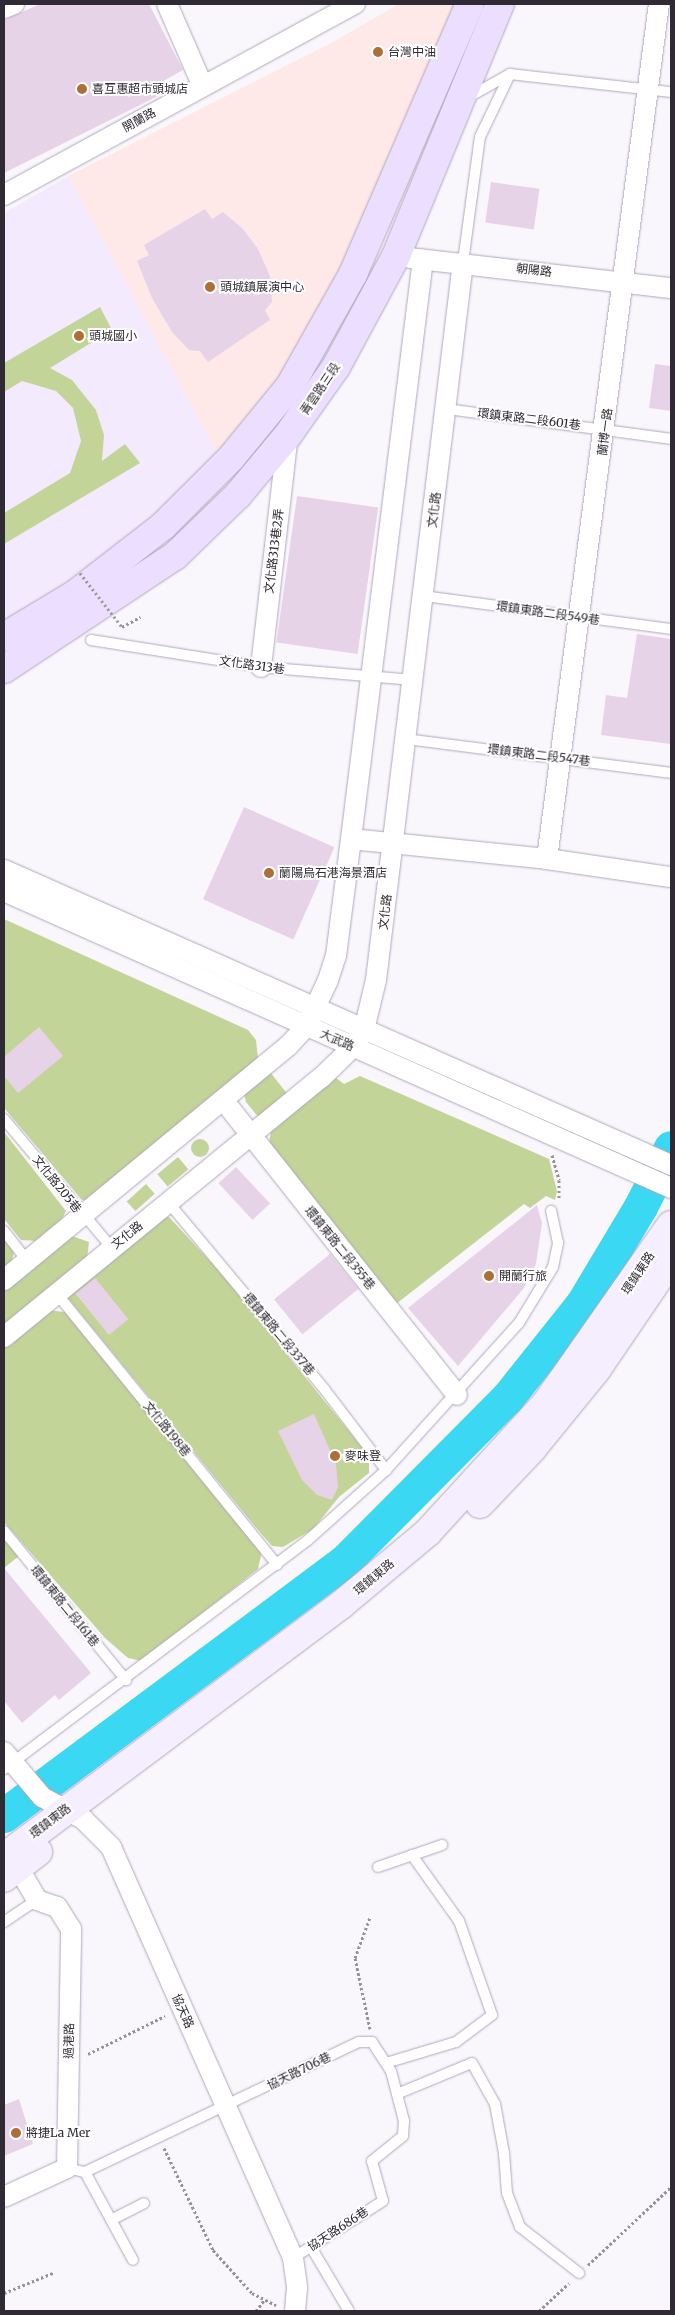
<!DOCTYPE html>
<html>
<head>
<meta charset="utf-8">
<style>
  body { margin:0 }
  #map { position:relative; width:675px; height:2315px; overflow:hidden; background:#f9f7fc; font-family:Merriweather,"Noto Sans TC",serif }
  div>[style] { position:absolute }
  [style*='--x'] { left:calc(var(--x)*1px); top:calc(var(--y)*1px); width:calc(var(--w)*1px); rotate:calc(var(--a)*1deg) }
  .commercial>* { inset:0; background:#fee8e8 }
  .built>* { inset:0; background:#f3eafd }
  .green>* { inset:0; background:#c3d498; transform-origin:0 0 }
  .round { border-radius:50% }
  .river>* { height:34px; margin:-17px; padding:0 17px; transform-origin:17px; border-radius:17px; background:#3bd8f3 }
  .building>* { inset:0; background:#e7d3e7; transform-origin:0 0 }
  .path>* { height:3px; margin-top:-1.5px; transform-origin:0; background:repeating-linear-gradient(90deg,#959299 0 2.5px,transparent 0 5px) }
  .roads { filter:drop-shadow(0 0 1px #b1a6bd) drop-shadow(0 0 1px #b1a6bd) }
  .lane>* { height:10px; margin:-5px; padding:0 5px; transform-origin:5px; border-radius:5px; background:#fff }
  .street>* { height:20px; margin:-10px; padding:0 10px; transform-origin:10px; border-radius:10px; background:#fff }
  .secondary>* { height:28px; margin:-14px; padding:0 14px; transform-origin:14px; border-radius:14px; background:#f5eefe }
  .primary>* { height:28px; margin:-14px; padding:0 14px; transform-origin:14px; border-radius:14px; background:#ebdefe }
  .path-bridge>* { height:3px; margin-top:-1.5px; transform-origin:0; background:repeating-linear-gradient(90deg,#959299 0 2.5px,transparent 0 5px) }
  .dots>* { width:14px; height:14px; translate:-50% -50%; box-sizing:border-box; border:2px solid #fff; border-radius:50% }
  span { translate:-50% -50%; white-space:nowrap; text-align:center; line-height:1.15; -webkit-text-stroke:4px #fff; paint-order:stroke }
  .poi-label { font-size:12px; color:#2f2a33 }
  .left { translate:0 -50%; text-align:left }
  .street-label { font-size:12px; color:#2f2a33 }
  .frame { position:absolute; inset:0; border:5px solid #2f2a33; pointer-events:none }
</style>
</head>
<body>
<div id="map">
  <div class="commercial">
    <i style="clip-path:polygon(399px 4px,460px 4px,309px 342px,220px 459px,68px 176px,333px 42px)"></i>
  </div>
  <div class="built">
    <i style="clip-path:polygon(68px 176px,220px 459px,143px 533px,4px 631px,4px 213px)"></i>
  </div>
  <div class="green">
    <i style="clip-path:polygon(100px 307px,112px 330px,50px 368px,72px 380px,96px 410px,104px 435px,102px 461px,125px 444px,140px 463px,4px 544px,4px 513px,70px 473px,81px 441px,73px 408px,56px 391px,22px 381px,4px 392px,4px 363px)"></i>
    <i style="clip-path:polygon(4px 919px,248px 1030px,256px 1040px,258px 1059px,95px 1199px,82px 1200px,4px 1108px)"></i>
    <i style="clip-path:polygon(270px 1072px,289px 1096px,260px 1119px,246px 1102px,244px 1094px)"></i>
    <i style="clip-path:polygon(360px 1076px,549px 1159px,557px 1191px,555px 1200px,546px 1196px,530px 1208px,524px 1204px,396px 1304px,269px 1144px,271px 1130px,328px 1082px,336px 1078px,344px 1084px)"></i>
    <i style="clip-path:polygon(4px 1132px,66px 1211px,58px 1227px,38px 1241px,21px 1240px,4px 1219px)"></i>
    <i class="round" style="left:191px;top:1139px;width:18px;height:18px"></i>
    <i style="left:178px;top:1157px;width:16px;height:27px;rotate:50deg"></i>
    <i style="left:146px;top:1184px;width:13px;height:26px;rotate:48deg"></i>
    <i style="clip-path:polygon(169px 1217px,220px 1272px,369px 1456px,369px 1473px,339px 1497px,313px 1529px,283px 1547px,272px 1546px,257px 1529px,67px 1297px,155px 1219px)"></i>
    <i style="clip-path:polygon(72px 1236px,89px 1242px,87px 1259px,4px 1328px,4px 1290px)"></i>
    <i style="clip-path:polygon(4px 1237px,14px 1253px,10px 1267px,4px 1272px)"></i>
    <i style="clip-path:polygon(46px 1310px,65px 1312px,262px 1551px,258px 1569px,142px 1661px,128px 1658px,105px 1638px,4px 1522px,4px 1347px)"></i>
    <i style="clip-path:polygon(4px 1538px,19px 1556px,4px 1568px)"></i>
  </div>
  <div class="river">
    <i style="--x:4;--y:1816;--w:428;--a:-36.7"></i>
    <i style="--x:347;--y:1560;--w:228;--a:-45.2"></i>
    <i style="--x:508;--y:1398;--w:120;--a:-51.4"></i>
    <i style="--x:583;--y:1304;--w:113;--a:-59.1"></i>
    <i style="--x:641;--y:1207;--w:66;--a:-63"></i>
  </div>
  <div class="building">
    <i style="clip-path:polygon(40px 4px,149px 4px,183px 70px,158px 84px,162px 94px,4px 173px,4px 20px)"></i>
    <i style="left:491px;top:182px;width:49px;height:41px;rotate:8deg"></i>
    <i style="clip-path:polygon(205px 209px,212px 219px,223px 212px,243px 229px,258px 249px,270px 276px,272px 302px,265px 310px,270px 320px,208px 362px,200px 351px,189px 350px,172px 332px,152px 298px,137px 261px,149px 255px,144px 245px)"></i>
    <i style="clip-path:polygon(655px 364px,671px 366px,671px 411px,649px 408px)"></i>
    <i style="left:297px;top:496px;width:82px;height:148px;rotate:8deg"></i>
    <i style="clip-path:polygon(637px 634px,671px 639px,671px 744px,601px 735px,606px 695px,627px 698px)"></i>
    <i style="left:244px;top:807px;width:99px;height:101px;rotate:24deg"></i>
    <i style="clip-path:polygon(39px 1027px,63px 1056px,18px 1093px,4px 1076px,4px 1057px)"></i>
    <i style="left:236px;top:1167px;width:50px;height:24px;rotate:47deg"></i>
    <i style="clip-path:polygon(537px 1205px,542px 1223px,536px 1264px,524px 1288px,458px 1366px,408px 1308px)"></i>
    <i style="left:330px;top:1254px;width:45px;height:72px;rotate:51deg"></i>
    <i style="left:95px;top:1278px;width:53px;height:25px;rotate:51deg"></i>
    <i style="clip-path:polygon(314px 1414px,336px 1464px,338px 1487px,332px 1500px,317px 1495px,302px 1480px,278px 1431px)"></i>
    <i style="clip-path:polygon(4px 1568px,91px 1673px,59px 1700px,55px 1695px,22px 1723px,4px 1701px)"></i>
    <i style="clip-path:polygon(19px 2099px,33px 2144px,4px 2156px,4px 2105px)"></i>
  </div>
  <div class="path">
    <i style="--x:122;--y:627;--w:21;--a:-29"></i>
    <i style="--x:552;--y:1155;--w:26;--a:74"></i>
    <i style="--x:559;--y:1180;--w:20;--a:90"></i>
    <i style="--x:370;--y:2029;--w:73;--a:-101.9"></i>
    <i style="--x:355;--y:1958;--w:44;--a:-69.9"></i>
    <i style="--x:88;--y:2054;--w:86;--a:-26.3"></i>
    <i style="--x:164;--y:2148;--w:113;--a:64.3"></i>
    <i style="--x:213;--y:2250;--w:58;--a:47.8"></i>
    <i style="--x:252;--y:2293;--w:27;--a:27"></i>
    <i style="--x:588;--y:2265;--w:114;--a:-43.2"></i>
    <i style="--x:4;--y:2293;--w:53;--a:-22.2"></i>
    <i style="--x:256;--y:2311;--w:15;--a:-53"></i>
    <i style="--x:539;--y:2311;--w:41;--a:-43"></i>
  </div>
  <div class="roads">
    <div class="lane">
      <i style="--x:467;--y:98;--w:49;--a:-29.2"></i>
      <i style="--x:463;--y:262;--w:126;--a:-82.3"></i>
      <i style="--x:480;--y:137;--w:70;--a:-64.5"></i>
      <i style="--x:510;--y:74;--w:162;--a:6.4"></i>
      <i style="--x:447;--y:409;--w:226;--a:7.6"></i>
      <i style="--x:424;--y:596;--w:249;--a:7.6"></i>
      <i style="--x:91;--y:640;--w:172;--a:9"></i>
      <i style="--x:261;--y:667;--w:153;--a:4.9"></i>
      <i style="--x:406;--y:739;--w:267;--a:7.3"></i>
      <i style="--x:4;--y:1119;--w:168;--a:50.1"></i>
      <i style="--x:168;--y:1202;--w:245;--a:50.1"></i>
      <i style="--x:325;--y:1390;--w:101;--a:52.7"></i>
      <i style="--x:4;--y:1231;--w:37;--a:52"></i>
      <i style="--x:57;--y:1294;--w:349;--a:50.9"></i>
      <i style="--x:4;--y:1531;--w:193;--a:50.7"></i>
      <i style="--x:4;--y:1769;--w:379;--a:-37"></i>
      <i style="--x:307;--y:1541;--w:106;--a:-41.9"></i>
      <i style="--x:386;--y:1470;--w:198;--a:-47.9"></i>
      <i style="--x:519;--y:1323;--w:66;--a:-58.7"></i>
      <i style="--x:553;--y:1267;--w:25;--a:-78"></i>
      <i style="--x:558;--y:1243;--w:33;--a:-102"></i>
      <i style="--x:378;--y:1867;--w:68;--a:-19"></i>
      <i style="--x:4;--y:1922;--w:40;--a:-34"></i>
      <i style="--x:386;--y:2063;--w:73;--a:-16.7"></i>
      <i style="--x:456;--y:2042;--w:45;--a:-36.9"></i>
      <i style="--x:492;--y:2015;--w:100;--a:-109.3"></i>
      <i style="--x:459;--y:1921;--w:81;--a:-125.5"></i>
      <i style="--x:397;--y:2094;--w:81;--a:-22.5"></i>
      <i style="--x:472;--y:2063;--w:47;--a:60.7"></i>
      <i style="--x:495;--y:2104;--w:50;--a:79.6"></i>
      <i style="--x:504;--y:2153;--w:40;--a:85.7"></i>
      <i style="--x:507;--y:2193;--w:36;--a:69"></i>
      <i style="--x:520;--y:2227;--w:75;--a:37.9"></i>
      <i style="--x:67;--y:2168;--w:18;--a:13"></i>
      <i style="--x:85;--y:2172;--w:303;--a:-25.4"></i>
      <i style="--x:359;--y:2042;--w:13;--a:0"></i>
      <i style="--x:372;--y:2042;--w:35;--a:57"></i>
      <i style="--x:391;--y:2071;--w:52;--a:75.4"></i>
      <i style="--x:404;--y:2121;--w:15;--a:94"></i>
      <i style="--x:403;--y:2136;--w:40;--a:141"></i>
      <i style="--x:372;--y:2161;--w:41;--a:74.6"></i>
      <i style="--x:383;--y:2201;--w:107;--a:147.7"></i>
      <i style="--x:85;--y:2172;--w:100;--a:61.4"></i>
      <i style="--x:111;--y:2220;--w:37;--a:-27"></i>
      <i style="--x:311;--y:2247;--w:74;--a:59.3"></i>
    </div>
    <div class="street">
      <i style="--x:167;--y:4;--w:87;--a:66.4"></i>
      <i style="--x:4;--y:8;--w:11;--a:-22"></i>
      <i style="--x:4;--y:195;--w:400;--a:-28.6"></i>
      <i style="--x:410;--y:258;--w:263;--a:6.6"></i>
      <i style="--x:261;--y:667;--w:234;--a:-83.4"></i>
      <i style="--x:351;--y:839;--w:197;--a:5.8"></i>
      <i style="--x:547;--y:859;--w:125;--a:8.3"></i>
      <i style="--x:547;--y:859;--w:862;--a:-82.54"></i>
      <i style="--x:4;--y:870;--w:729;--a:23.86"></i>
      <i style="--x:4;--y:891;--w:730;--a:24"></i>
      <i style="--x:224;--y:1101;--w:375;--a:51.6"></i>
      <i style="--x:4;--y:1280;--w:368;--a:-39.5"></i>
      <i style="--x:288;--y:1046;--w:26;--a:-47"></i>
      <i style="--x:306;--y:1027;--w:52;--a:-64.9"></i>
      <i style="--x:328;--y:980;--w:25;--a:-72"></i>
      <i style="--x:336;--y:956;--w:118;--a:-82.7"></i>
      <i style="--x:351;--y:839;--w:584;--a:-82.92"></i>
      <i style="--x:4;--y:1337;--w:409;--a:-39.3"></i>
      <i style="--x:321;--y:1078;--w:45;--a:-44.1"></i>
      <i style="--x:353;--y:1047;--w:20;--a:-57"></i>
      <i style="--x:364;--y:1030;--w:51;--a:-76.5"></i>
      <i style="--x:376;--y:980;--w:723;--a:-83.09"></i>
      <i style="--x:4;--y:1752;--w:59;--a:49.8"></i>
      <i style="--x:42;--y:1797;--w:47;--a:28.2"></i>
      <i style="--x:83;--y:1819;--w:40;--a:45"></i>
      <i style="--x:111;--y:1847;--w:449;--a:66.1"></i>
      <i style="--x:293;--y:2258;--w:30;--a:82"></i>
      <i style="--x:297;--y:2288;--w:23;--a:95"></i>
      <i style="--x:4;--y:2197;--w:69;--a:-24.7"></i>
      <i style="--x:67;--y:2168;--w:239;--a:-89"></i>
      <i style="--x:71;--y:1929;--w:26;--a:-122"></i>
      <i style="--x:57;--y:1907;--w:21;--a:-161"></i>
      <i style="--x:37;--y:1900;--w:38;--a:-120"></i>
    </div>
    <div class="secondary">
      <i style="--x:480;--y:1504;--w:76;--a:-46.6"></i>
      <i style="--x:532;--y:1449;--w:103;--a:-50.9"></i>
      <i style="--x:597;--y:1369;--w:132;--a:-55.8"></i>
      <i style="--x:4;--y:1857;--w:422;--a:-36.8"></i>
      <i style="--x:342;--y:1604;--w:112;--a:-39.9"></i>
      <i style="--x:428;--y:1532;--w:176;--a:-47.5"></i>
      <i style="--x:547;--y:1402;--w:216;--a:-55"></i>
      <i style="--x:4;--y:1878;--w:43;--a:-37.4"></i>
    </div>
    <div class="primary">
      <i style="--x:4;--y:637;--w:82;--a:-31"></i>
      <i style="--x:74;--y:595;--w:113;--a:-37.8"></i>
      <i style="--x:163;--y:526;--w:96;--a:-45"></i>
      <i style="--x:231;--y:458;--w:93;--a:-50.7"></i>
      <i style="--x:290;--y:386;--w:129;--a:-60.6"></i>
      <i style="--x:353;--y:274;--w:294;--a:-66.6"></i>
      <i style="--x:4;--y:669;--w:205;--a:-33.5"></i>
      <i style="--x:175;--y:556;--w:88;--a:-44.1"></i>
      <i style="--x:238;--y:495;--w:78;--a:-50.2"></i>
      <i style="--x:288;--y:435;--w:83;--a:-54.8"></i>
      <i style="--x:336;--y:367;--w:126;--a:-61.6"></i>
      <i style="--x:396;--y:256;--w:273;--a:-67.6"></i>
    </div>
  </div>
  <div class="path-bridge">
    <i style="--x:80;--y:573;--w:68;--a:52.1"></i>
  </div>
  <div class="dots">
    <i style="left:378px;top:52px;background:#ad6f35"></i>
    <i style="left:82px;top:89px;background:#ad6f35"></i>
    <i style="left:210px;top:287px;background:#ad6f35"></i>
    <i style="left:79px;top:336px;background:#ad6f35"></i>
    <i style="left:269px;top:873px;background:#ad6f35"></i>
    <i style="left:489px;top:1276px;background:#ad6f35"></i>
    <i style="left:335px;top:1456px;background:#ad6f35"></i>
    <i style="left:16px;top:2133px;background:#ad6f35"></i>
  </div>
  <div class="poi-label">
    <span class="left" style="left:388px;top:52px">台灣中油</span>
    <span class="left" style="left:92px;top:89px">喜互惠超市頭城店</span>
    <span class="left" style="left:220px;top:287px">頭城鎮展演中心</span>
    <span class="left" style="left:89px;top:336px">頭城國小</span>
    <span class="left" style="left:279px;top:873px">蘭陽烏石港海景酒店</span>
    <span class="left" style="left:499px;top:1276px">開蘭行旅</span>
    <span class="left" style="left:345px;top:1456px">麥味登</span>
    <span class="left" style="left:26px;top:2133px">將捷La Mer</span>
  </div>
  <div class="street-label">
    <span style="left:139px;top:120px;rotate:-29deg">開蘭路</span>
    <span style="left:534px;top:270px;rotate:7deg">朝陽路</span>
    <span style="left:320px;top:389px;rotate:-56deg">青雲路三段</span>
    <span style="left:529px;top:419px;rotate:7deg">環鎮東路二段601巷</span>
    <span style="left:605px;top:432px;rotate:-83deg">蘭博一路</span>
    <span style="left:434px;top:510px;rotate:-83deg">文化路</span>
    <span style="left:274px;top:551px;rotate:-83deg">文化路313巷2弄</span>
    <span style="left:548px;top:613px;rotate:8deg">環鎮東路二段549巷</span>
    <span style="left:252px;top:665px;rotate:8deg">文化路313巷</span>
    <span style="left:539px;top:755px;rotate:7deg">環鎮東路二段547巷</span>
    <span style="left:385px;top:912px;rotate:-83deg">文化路</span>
    <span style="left:337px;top:1040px;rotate:23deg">大武路</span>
    <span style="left:57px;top:1184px;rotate:51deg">文化路205巷</span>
    <span style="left:127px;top:1235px;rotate:-39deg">文化路</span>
    <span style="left:340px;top:1248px;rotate:51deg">環鎮東路二段355巷</span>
    <span style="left:638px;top:1273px;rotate:-56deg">環鎮東路</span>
    <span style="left:279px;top:1334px;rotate:50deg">環鎮東路二段337巷</span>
    <span style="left:167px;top:1429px;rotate:51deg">文化路198巷</span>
    <span style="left:374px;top:1577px;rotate:-40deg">環鎮東路</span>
    <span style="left:65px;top:1606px;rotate:51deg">環鎮東路二段161巷</span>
    <span style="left:50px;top:1821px;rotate:-37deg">環鎮東路</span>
    <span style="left:183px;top:2011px;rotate:66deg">協天路</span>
    <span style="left:69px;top:2041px;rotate:-89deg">過港路</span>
    <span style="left:299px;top:2071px;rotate:-26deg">協天路706巷</span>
    <span style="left:338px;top:2229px;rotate:-33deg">協天路686巷</span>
  </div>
  <div class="frame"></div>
</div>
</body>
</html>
